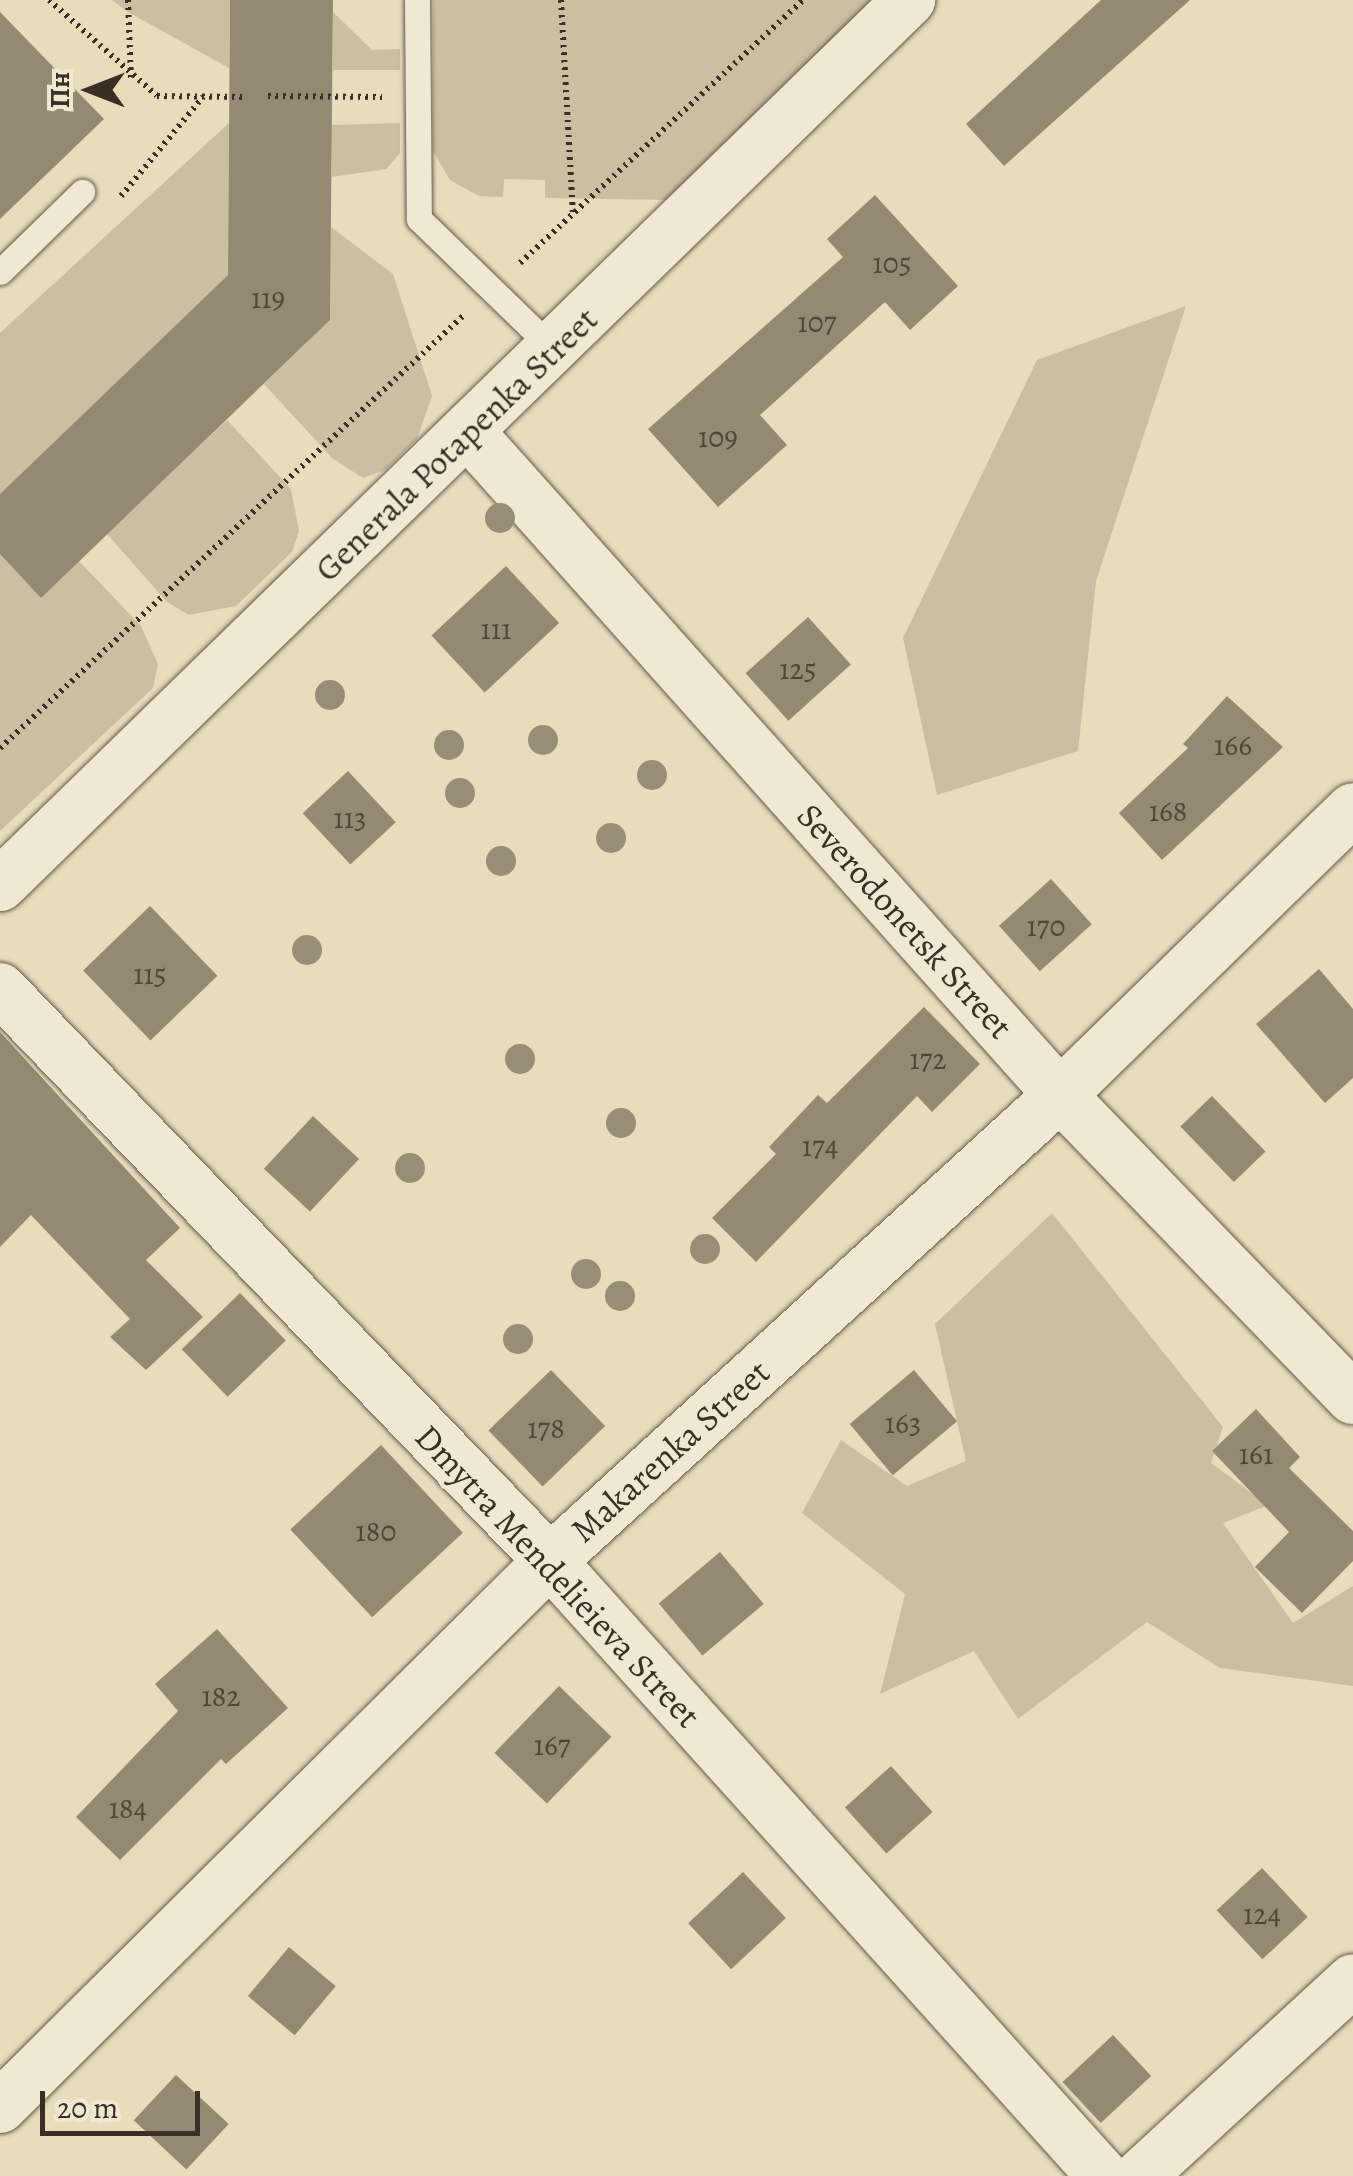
<!DOCTYPE html>
<html>
<head>
<meta charset="utf-8">
<style>
  body { margin:0 }
  #map { position:relative; width:1353px; height:2176px; overflow:hidden; background:#e7ddbb; font-family:Alegreya,serif }
  div>[style] { position:absolute }
  [style*='--x'] { left:calc(var(--x)*1px); top:calc(var(--y)*1px); width:calc(var(--w)*1px); rotate:calc(var(--a)*1deg) }
  .green>* { inset:0; background:#cabfa1 }
  .building>* { inset:0; background:#948973; transform-origin:0 0 }
  .path>* { height:6px; margin-top:-3px; transform-origin:0; background:repeating-linear-gradient(90deg,#3a2f24 0 2.5px,transparent 0 7.5px) }
  .roads { filter:drop-shadow(0 0 2px #655a4a) drop-shadow(0 0 2px #655a4a) }
  .lane>* { height:25px; margin:-12.5px; padding:0 12.5px; transform-origin:12.5px; border-radius:12.5px; background:#efe9d3 }
  .street>* { height:52px; margin:-26px; padding:0 26px; transform-origin:26px; border-radius:26px; background:#efe9d3 }
  .trees>* { width:30px; height:30px; margin:-15px; border-radius:50%; background:#988d76 }
  span { translate:-50% -50%; white-space:nowrap; text-align:center; line-height:1.15; -webkit-text-stroke:9px #efe9d3; paint-order:stroke }
  .number-label { font-size:30px; color:#504638 }
  .number-label span { -webkit-text-stroke-width:0 }
  .street-label { font-size:35px; color:#3a2f24 }
  .north { position:absolute; left:40px; top:40px; width:100px; height:100px; -webkit-text-stroke:8px #efe9d3; paint-order:stroke; rotate:270deg; font-size:28px; font-weight:700; line-height:40px; text-align:center; color:#3a2f24 }
  .north::after { content:''; display:block; margin:auto; width:35px; height:45px; background:#3a2f24; clip-path:polygon(50% 0,100% 100%,50% 72%,0 100%) }
  .scale { position:absolute; left:40px; top:2091px; width:160px; height:45px; box-sizing:border-box; border:5px solid #3a2f24; border-top:0; padding-left:12px; font-size:30px; line-height:35px; white-space:nowrap; color:#3a2f24; -webkit-text-stroke:8px #efe9d3; paint-order:stroke }
</style>
</head>
<body>
<div id="map">
  <div class="green">
    <i style="clip-path:polygon(112px 0,230px 0,229px 68px,128px 12px)"></i>
    <i style="clip-path:polygon(433px 0,874px 0,671px 200px,545px 198px,545px 180px,504px 179px,503px 197px,479px 196px,450px 180px,433px 151px)"></i>
    <i style="clip-path:polygon(333px 12px,372px 50px,400px 49px,400px 70px,333px 70px)"></i>
    <i style="clip-path:polygon(229px 123px,228px 275px,0 494px,0 333px)"></i>
    <i style="clip-path:polygon(400px 123px,400px 153px,386px 169px,332px 177px,332px 125px)"></i>
    <i style="clip-path:polygon(331px 227px,393px 274px,432px 396px,417px 439px,385px 470px,363px 478px,332px 458px,264px 384px,330px 320px)"></i>
    <i style="clip-path:polygon(1186px 306px,1096px 581px,1078px 751px,937px 795px,903px 638px,1037px 360px)"></i>
    <i style="clip-path:polygon(227px 420px,291px 489px,299px 531px,292px 552px,236px 606px,189px 615px,167px 602px,107px 534px)"></i>
    <i style="clip-path:polygon(0 554px,41px 597px,79px 561px,141px 626px,158px 664px,153px 688px,0 831px)"></i>
    <i style="clip-path:polygon(1052px 1213px,1223px 1427px,1211px 1463px,1268px 1505px,1223px 1523px,1293px 1623px,1353px 1586px,1353px 1686px,1220px 1668px,1147px 1622px,1018px 1719px,974px 1651px,880px 1694px,905px 1594px,802px 1513px,841px 1440px,907px 1486px,966px 1461px,935px 1324px)"></i>
  </div>
  <div class="building">
    <i style="clip-path:polygon(230px 0,333px 0,330px 320px,41px 598px,0 554px,0 494px,228px 275px)"></i>
    <i style="clip-path:polygon(1101px 0,1190px 0,1004px 166px,966px 124px)"></i>
    <i style="clip-path:polygon(0 12px,104px 119px,0 219px)"></i>
    <i style="clip-path:polygon(875px 195px,958px 286px,910px 330px,885px 302px,760px 415px,787px 445px,718px 507px,648px 429px,843px 257px,827px 239px)"></i>
    <i style="left:506px;top:566px;width:78px;height:102px;rotate:47deg"></i>
    <i style="left:808px;top:617px;width:64px;height:84px;rotate:48deg"></i>
    <i style="clip-path:polygon(1227px 696px,1283px 747px,1162px 860px,1119px 813px,1188px 748px,1183px 744px)"></i>
    <i style="left:348px;top:771px;width:70px;height:62px;rotate:47deg"></i>
    <i style="left:1051px;top:879px;width:61px;height:70px;rotate:48deg"></i>
    <i style="left:150px;top:906px;width:97px;height:93px;rotate:46deg"></i>
    <i style="clip-path:polygon(1319px 969px,1353px 1009px,1353px 1078px,1325px 1103px,1256px 1024px)"></i>
    <i style="clip-path:polygon(924px 1007px,980px 1064px,932px 1112px,917px 1096px,756px 1262px,712px 1218px,776px 1154px,769px 1147px,818px 1095px,827px 1103px)"></i>
    <i style="clip-path:polygon(0 1032px,180px 1228px,146px 1260px,203px 1317px,146px 1370px,110px 1337px,130px 1319px,31px 1215px,0 1247px)"></i>
    <i style="left:1212px;top:1096px;width:77px;height:44px;rotate:46deg"></i>
    <i style="left:313px;top:1116px;width:63px;height:72px;rotate:43deg"></i>
    <i style="left:240px;top:1293px;width:66px;height:81px;rotate:46deg"></i>
    <i style="left:551px;top:1370px;width:78px;height:87px;rotate:46deg"></i>
    <i style="left:914px;top:1370px;width:67px;height:84px;rotate:50deg"></i>
    <i style="clip-path:polygon(1256px 1409px,1300px 1457px,1289px 1468px,1353px 1531px,1353px 1561px,1302px 1613px,1255px 1567px,1289px 1532px,1212px 1451px)"></i>
    <i style="left:381px;top:1445px;width:120px;height:124px;rotate:47deg"></i>
    <i style="left:720px;top:1552px;width:68px;height:80px;rotate:50deg"></i>
    <i style="clip-path:polygon(217px 1629px,288px 1708px,226px 1764px,221px 1759px,120px 1860px,76px 1817px,178px 1711px,155px 1684px)"></i>
    <i style="left:559px;top:1686px;width:73px;height:93px;rotate:44deg"></i>
    <i style="left:891px;top:1766px;width:62px;height:62px;rotate:48deg"></i>
    <i style="left:1262px;top:1868px;width:67px;height:62px;rotate:47deg"></i>
    <i style="left:743px;top:1872px;width:63px;height:75px;rotate:47deg"></i>
    <i style="left:289px;top:1947px;width:61px;height:64px;rotate:40deg"></i>
    <i style="left:1113px;top:2035px;width:56px;height:69px;rotate:47deg"></i>
    <i style="left:176px;top:2075px;width:72px;height:62px;rotate:43deg"></i>
  </div>
  <div class="path">
    <i style="--x:49;--y:0;--w:144;--a:41.6"></i>
    <i style="--x:157;--y:96;--w:87;--a:0.7"></i>
    <i style="--x:128;--y:0;--w:78;--a:87.8"></i>
    <i style="--x:561;--y:0;--w:213;--a:86.8"></i>
    <i style="--x:268;--y:96;--w:114;--a:0.5"></i>
    <i style="--x:121;--y:196;--w:129;--a:-50.4"></i>
    <i style="--x:520;--y:263;--w:386;--a:-42.9"></i>
    <i style="--x:0;--y:748;--w:633;--a:-43.02"></i>
  </div>
  <div class="roads">
    <div class="lane">
      <i style="--x:417;--y:0;--w:219;--a:89.5"></i>
      <i style="--x:419;--y:219;--w:188;--a:44.1"></i>
      <i style="--x:0;--y:272;--w:115;--a:-44.3"></i>
    </div>
    <div class="street">
      <i style="--x:469;--y:433;--w:887;--a:48.24"></i>
      <i style="--x:1060;--y:1095;--w:421;--a:46"></i>
      <i style="--x:0;--y:885;--w:1269;--a:-44.23"></i>
      <i style="--x:0;--y:989;--w:794;--a:46.12"></i>
      <i style="--x:550;--y:1561;--w:827;--a:48.04"></i>
      <i style="--x:0;--y:2107;--w:775;--a:-44.79"></i>
      <i style="--x:550;--y:1561;--w:691;--a:-42.42"></i>
      <i style="--x:1060;--y:1095;--w:409;--a:-44.3"></i>
      <i style="--x:1140;--y:2176;--w:289;--a:-42.6"></i>
    </div>
  </div>
  <div class="trees">
    <i style="left:500px;top:518px"></i>
    <i style="left:330px;top:695px"></i>
    <i style="left:543px;top:740px"></i>
    <i style="left:449px;top:745px"></i>
    <i style="left:652px;top:775px"></i>
    <i style="left:460px;top:793px"></i>
    <i style="left:611px;top:838px"></i>
    <i style="left:501px;top:861px"></i>
    <i style="left:307px;top:950px"></i>
    <i style="left:520px;top:1059px"></i>
    <i style="left:621px;top:1123px"></i>
    <i style="left:410px;top:1168px"></i>
    <i style="left:705px;top:1249px"></i>
    <i style="left:586px;top:1274px"></i>
    <i style="left:620px;top:1296px"></i>
    <i style="left:518px;top:1339px"></i>
  </div>
  <div class="number-label">
    <span style="left:892px;top:263px">105</span>
    <span style="left:268px;top:298px">119</span>
    <span style="left:817px;top:322px">107</span>
    <span style="left:718px;top:437px">109</span>
    <span style="left:496px;top:629px">111</span>
    <span style="left:798px;top:669px">125</span>
    <span style="left:1233px;top:745px">166</span>
    <span style="left:1168px;top:811px">168</span>
    <span style="left:350px;top:818px">113</span>
    <span style="left:1046px;top:926px">170</span>
    <span style="left:150px;top:974px">115</span>
    <span style="left:928px;top:1059px">172</span>
    <span style="left:820px;top:1146px">174</span>
    <span style="left:903px;top:1423px">163</span>
    <span style="left:546px;top:1428px">178</span>
    <span style="left:1256px;top:1454px">161</span>
    <span style="left:376px;top:1531px">180</span>
    <span style="left:221px;top:1696px">182</span>
    <span style="left:552px;top:1745px">167</span>
    <span style="left:128px;top:1808px">184</span>
    <span style="left:1262px;top:1914px">124</span>
  </div>
  <div class="street-label">
    <span style="left:456px;top:444px;rotate:-44deg">Generala Potapenka Street</span>
    <span style="left:905px;top:921px;rotate:48deg">Severodonetsk Street</span>
    <span style="left:670px;top:1451px;rotate:-42deg">Makarenka Street</span>
    <span style="left:558px;top:1576px;rotate:47deg">Dmytra Mendelieieva Street</span>
  </div>
  <div class="north">Пн</div>
  <div class="scale">20 m</div>
</div>
</body>
</html>
